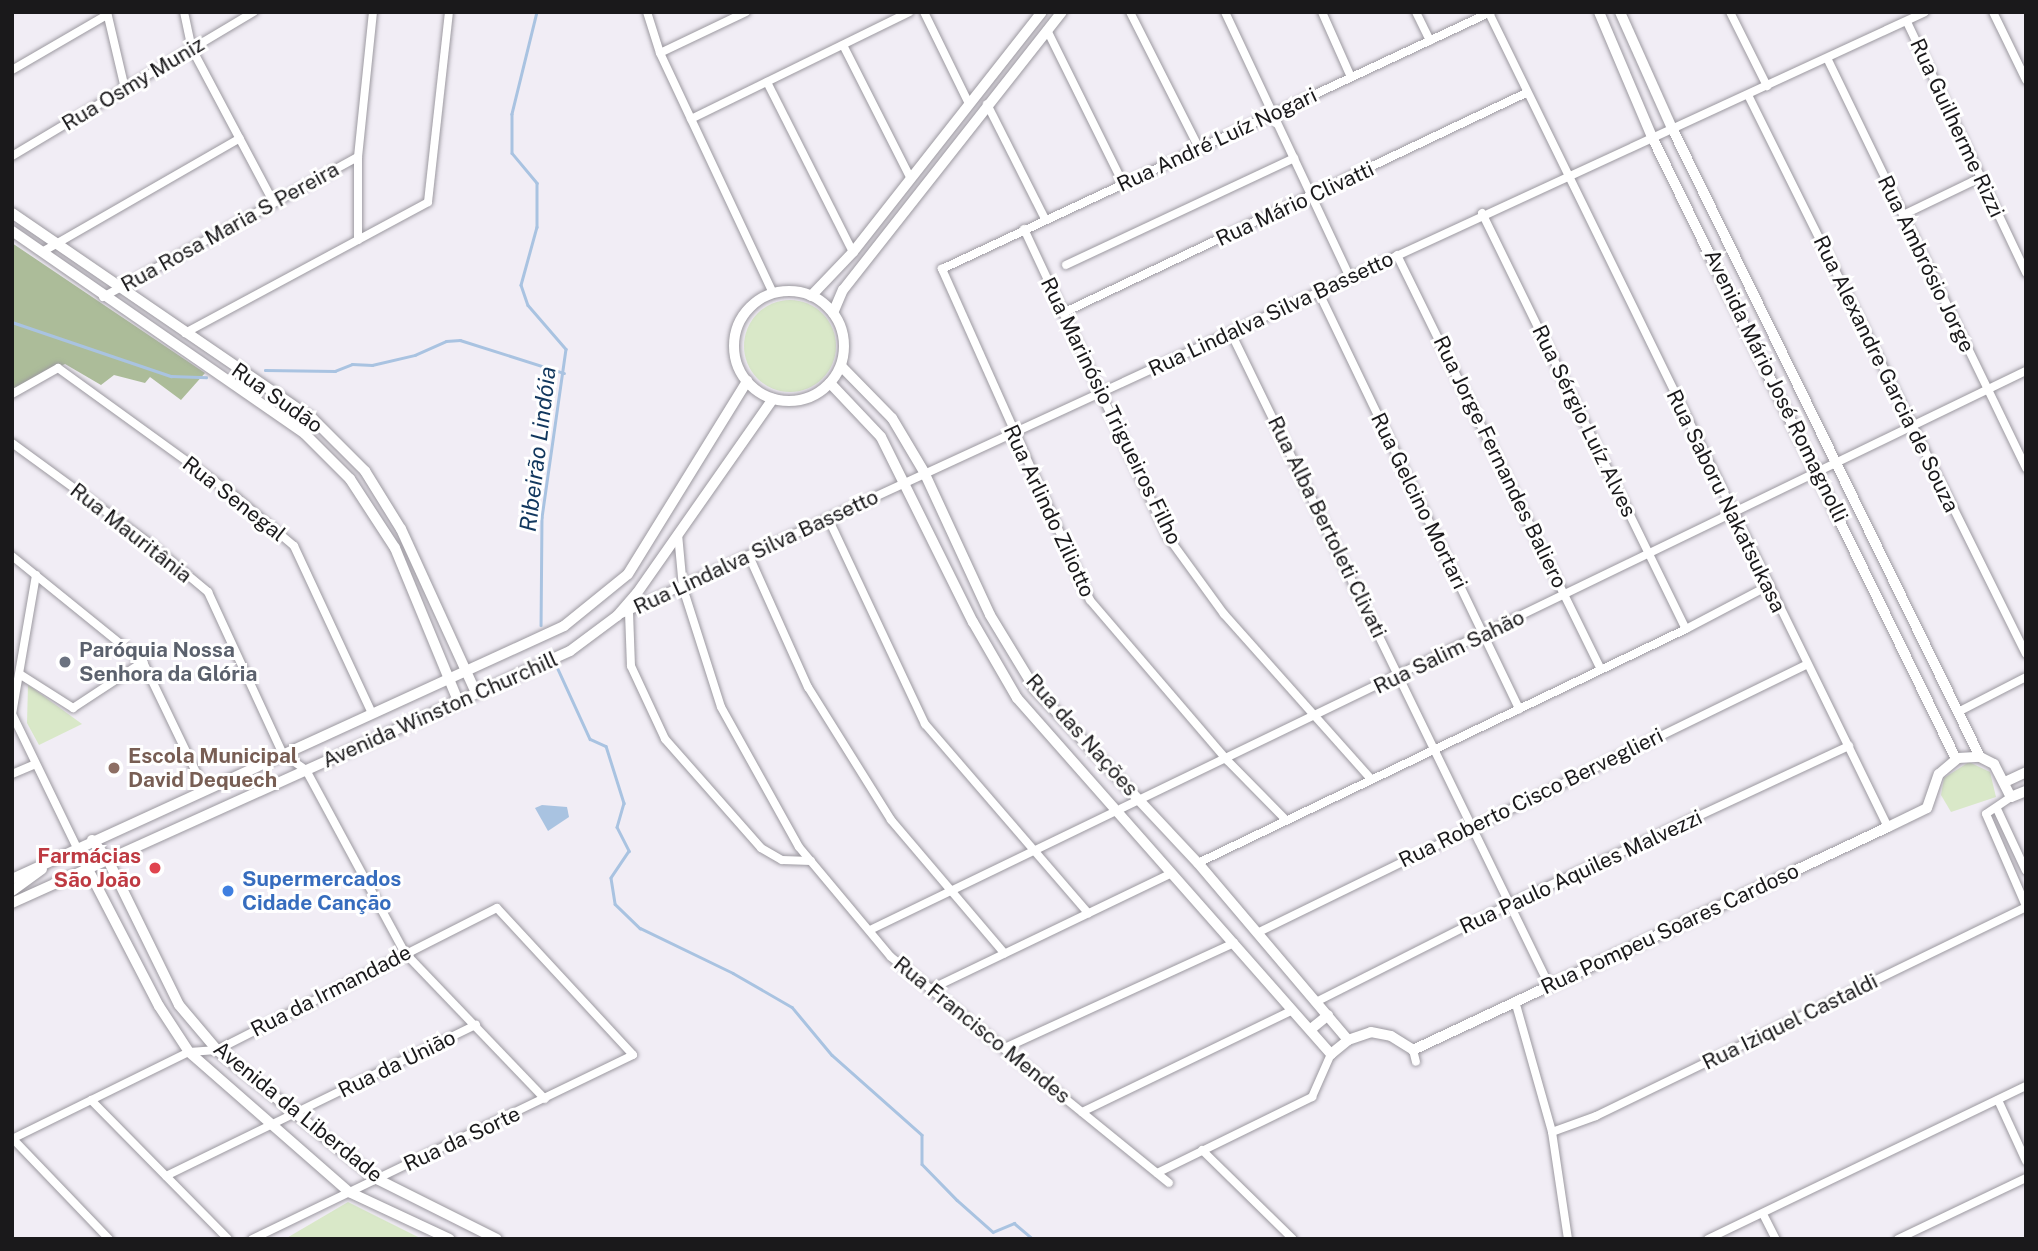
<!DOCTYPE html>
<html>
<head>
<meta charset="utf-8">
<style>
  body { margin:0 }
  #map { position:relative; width:2038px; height:1251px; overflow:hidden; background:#f1edf5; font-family:"Public Sans",sans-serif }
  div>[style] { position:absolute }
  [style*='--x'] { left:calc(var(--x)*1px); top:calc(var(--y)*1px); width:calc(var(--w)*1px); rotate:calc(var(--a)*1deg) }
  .green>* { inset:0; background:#d9e8c8 }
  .round { border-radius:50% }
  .forest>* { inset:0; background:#acbc99 }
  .water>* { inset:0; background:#a9c3e1 }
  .stream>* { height:2.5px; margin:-1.25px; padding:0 1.25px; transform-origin:1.25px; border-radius:1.25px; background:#a9c3e1 }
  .roads { filter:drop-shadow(0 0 2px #9c99a0) drop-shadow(0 0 2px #9c99a0) }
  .minor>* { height:8px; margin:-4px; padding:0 4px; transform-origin:4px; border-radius:4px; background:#fff }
  .tertiary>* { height:10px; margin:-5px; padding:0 5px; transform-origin:5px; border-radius:5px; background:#fff }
  .secondary>* { height:10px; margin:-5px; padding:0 5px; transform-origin:5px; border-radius:5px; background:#fff }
  .secondary>.ring { margin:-5px; padding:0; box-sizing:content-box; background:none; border:10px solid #fff; border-radius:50% }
  .dots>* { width:19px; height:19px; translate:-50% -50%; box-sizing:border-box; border:4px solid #fff; border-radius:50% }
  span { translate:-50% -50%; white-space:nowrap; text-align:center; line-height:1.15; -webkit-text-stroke:6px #fff; paint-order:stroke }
  .street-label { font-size:21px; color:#1a191b }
  .worship-label { font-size:21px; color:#5b616d; font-weight:700 }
  .left { translate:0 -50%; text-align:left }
  .education-label { font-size:21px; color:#785e54; font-weight:700 }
  .health-label { font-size:21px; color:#be3a42; font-weight:700 }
  .right { translate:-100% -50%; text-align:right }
  .shop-label { font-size:21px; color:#366cbe; font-weight:700 }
  .water-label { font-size:23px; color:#11375e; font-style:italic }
  .frame { position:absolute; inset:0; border:14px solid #1a191b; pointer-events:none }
</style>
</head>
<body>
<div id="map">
  <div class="green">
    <i class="round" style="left:744px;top:300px;width:92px;height:92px"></i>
    <i style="clip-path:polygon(28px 685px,38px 692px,82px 724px,39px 745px,27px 723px)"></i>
    <i style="clip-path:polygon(1969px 762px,1990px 772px,1996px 797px,1951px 812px,1941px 795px,1944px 778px)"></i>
    <i style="clip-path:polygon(348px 1202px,422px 1239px,285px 1239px)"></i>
  </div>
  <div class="forest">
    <i style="clip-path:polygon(12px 243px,205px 373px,181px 400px,150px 377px,145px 383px,114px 375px,101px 385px,65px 364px,12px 389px)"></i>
  </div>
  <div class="water">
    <i style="clip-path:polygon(542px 805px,567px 807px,569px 817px,548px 831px,535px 808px)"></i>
  </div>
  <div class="stream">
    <i style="--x:537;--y:12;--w:105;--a:103.8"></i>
    <i style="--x:512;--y:114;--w:39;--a:90"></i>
    <i style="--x:512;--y:153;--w:39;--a:50"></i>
    <i style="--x:537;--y:183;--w:44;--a:90"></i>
    <i style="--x:537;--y:227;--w:60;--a:105.4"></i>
    <i style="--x:521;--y:285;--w:21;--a:71"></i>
    <i style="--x:528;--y:305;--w:58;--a:49.2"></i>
    <i style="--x:566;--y:349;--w:170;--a:98.1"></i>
    <i style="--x:542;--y:517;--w:108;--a:90.5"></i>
    <i style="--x:12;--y:322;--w:168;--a:18.8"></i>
    <i style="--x:171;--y:376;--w:35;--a:2"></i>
    <i style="--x:265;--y:370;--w:70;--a:0.8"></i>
    <i style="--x:335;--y:371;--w:18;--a:-22"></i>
    <i style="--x:352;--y:364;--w:20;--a:3"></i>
    <i style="--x:372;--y:365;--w:44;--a:-13.1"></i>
    <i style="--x:415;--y:355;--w:34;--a:-24"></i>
    <i style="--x:446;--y:341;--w:14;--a:-4"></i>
    <i style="--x:460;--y:340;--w:109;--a:17.6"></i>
    <i style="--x:558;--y:669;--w:77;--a:65.4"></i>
    <i style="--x:590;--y:739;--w:17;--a:24"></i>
    <i style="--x:606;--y:746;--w:60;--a:72.5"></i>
    <i style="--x:624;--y:803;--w:25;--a:106"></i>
    <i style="--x:617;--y:827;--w:27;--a:63"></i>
    <i style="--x:629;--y:851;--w:32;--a:124"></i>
    <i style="--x:611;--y:878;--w:26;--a:81"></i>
    <i style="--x:615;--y:904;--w:35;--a:44"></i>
    <i style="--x:640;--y:928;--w:103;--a:25.8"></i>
    <i style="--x:733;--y:973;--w:68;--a:30"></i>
    <i style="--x:792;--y:1007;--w:62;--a:50.2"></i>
    <i style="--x:832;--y:1055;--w:120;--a:41.6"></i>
    <i style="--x:922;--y:1135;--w:29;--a:90"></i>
    <i style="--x:922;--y:1164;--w:50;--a:45.8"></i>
    <i style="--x:957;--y:1200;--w:48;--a:41.6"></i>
    <i style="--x:993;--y:1232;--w:23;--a:-23"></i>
    <i style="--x:1014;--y:1223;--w:25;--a:40"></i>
  </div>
  <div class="roads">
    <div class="minor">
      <i style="--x:107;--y:12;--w:79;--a:76.8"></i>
      <i style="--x:184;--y:12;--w:38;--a:78"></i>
      <i style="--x:192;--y:49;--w:174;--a:62"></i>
      <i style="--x:647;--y:12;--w:43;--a:72.4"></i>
      <i style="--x:660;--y:53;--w:265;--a:64.8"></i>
      <i style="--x:924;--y:12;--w:102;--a:63.9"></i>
      <i style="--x:1130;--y:12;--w:153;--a:63.1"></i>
      <i style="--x:1225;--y:12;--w:294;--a:64.8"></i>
      <i style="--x:1322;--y:12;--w:71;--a:66"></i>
      <i style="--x:1416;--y:12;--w:32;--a:64"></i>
      <i style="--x:1730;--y:12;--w:83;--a:63.4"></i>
      <i style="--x:1993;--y:12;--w:76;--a:64.1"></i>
      <i style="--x:1489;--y:13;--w:907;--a:63.89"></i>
      <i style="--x:1907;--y:22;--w:278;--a:64.6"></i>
      <i style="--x:1047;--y:30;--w:171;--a:63.6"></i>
      <i style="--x:843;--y:45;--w:150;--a:63.1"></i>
      <i style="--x:660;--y:53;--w:95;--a:-25.5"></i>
      <i style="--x:1828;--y:60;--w:454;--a:64.1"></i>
      <i style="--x:12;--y:70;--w:110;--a:-30.1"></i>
      <i style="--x:767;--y:82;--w:191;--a:63.2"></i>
      <i style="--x:1748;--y:95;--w:624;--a:63.56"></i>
      <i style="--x:987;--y:104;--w:129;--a:63.2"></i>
      <i style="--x:691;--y:119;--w:243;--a:-26.1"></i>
      <i style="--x:12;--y:156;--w:282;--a:-30.8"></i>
      <i style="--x:1482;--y:213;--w:463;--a:63.9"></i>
      <i style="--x:1903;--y:215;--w:85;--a:-25.7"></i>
      <i style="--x:1024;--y:229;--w:340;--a:64.9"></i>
      <i style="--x:1168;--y:537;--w:95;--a:54"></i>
      <i style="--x:1224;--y:614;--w:221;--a:48.3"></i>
      <i style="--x:358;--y:240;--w:83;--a:-90"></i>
      <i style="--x:358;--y:157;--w:146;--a:-84.1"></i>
      <i style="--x:42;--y:252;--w:228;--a:-29.9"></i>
      <i style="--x:1397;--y:255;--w:462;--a:63.8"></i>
      <i style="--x:1066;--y:265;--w:252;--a:-25.1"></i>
      <i style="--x:1319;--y:293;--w:462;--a:64.3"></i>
      <i style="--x:103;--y:297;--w:291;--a:-28.8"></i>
      <i style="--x:1063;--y:313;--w:513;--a:-25.42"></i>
      <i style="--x:185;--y:333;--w:276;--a:-28.3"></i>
      <i style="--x:428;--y:202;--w:191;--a:-83.7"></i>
      <i style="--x:1232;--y:335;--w:723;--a:64"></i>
      <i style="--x:12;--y:394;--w:53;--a:-29.5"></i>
      <i style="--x:58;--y:368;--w:220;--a:35.9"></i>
      <i style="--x:236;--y:497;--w:76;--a:40.2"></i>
      <i style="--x:294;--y:546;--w:184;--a:65"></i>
      <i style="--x:12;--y:443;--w:175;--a:36.1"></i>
      <i style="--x:153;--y:546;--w:72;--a:39.9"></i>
      <i style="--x:208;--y:592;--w:179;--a:65.2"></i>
      <i style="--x:283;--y:754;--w:28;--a:35"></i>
      <i style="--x:306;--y:770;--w:208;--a:61.6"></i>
      <i style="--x:405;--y:953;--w:202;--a:46.2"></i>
      <i style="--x:828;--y:518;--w:228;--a:64.8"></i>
      <i style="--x:925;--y:724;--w:250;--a:49.2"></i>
      <i style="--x:678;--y:534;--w:54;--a:84.7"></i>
      <i style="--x:683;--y:588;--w:125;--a:72.3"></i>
      <i style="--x:721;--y:707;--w:160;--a:60.9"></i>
      <i style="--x:799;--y:847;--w:143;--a:50.1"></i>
      <i style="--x:891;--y:957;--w:358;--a:39.1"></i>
      <i style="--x:12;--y:556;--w:169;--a:39"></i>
      <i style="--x:143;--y:662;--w:141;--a:64.3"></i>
      <i style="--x:749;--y:556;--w:144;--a:65.8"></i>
      <i style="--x:808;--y:687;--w:157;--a:58"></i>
      <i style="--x:891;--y:820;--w:175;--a:49.6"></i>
      <i style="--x:629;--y:612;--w:54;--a:87.9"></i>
      <i style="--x:631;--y:666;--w:81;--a:65"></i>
      <i style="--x:665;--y:739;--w:145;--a:48.6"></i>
      <i style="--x:761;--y:848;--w:24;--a:30"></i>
      <i style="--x:782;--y:860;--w:29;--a:2"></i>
      <i style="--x:619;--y:615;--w:1438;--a:-24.78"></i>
      <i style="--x:21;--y:675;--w:62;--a:32.4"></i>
      <i style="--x:73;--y:708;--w:84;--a:-33.3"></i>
      <i style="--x:1958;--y:712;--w:76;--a:-27.2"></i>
      <i style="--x:12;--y:714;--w:149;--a:64.1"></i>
      <i style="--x:12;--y:714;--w:141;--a:-80.2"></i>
      <i style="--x:12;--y:774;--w:25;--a:-23"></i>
      <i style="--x:2011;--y:797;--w:30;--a:146"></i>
      <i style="--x:1986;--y:814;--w:100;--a:66.5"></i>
      <i style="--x:1997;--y:809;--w:68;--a:64.9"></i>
      <i style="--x:1284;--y:818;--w:81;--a:-134.5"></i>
      <i style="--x:1227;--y:760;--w:211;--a:-130.6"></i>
      <i style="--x:1090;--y:600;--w:363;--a:-114.1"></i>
      <i style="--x:942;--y:269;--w:606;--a:-25.09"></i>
      <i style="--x:1198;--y:863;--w:541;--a:-25.62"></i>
      <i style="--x:1686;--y:629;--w:93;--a:-27.7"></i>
      <i style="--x:870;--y:930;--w:1284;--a:-25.81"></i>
      <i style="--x:1257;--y:933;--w:611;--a:-26.02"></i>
      <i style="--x:933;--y:988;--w:265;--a:-25.7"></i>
      <i style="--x:1515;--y:1001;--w:136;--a:74.2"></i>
      <i style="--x:1552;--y:1132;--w:108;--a:81.5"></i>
      <i style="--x:1316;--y:1002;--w:220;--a:-26.8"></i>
      <i style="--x:1512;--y:903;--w:372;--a:-25"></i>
      <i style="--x:1007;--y:1047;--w:250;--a:-24.6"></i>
      <i style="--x:1413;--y:1050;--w:12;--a:76"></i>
      <i style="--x:91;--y:1100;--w:195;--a:45.4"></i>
      <i style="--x:1998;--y:1100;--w:67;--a:65.3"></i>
      <i style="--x:1082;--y:1112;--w:234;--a:-25.8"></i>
      <i style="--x:1552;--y:1132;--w:47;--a:-20"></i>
      <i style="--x:1596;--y:1116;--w:478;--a:-25.9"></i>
      <i style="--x:12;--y:1139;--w:197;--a:-26.2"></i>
      <i style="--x:189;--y:1052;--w:28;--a:-4"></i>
      <i style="--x:217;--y:1050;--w:314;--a:-26.9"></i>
      <i style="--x:497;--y:908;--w:200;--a:47.2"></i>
      <i style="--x:633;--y:1055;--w:423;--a:154.2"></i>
      <i style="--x:13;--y:1139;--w:139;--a:46.2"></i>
      <i style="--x:1202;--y:1150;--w:127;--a:44.4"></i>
      <i style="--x:1157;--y:1173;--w:173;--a:-26.1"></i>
      <i style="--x:1312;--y:1097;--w:47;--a:-66.2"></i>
      <i style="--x:166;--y:1176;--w:345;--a:-26"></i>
      <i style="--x:1763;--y:1214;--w:28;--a:63"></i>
      <i style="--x:1708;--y:1239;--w:353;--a:-25.7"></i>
      <i style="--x:1898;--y:1239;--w:142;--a:-25.5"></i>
    </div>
    <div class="tertiary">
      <i style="--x:1599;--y:12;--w:136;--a:67"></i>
      <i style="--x:1652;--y:137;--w:692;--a:63.95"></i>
      <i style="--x:1620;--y:12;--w:127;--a:65.9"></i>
      <i style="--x:1672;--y:128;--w:700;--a:63.91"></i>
      <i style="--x:12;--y:213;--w:365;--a:34.4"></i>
      <i style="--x:313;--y:419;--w:74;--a:45"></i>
      <i style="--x:365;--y:471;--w:68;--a:58.2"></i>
      <i style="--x:401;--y:529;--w:180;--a:65.4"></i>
      <i style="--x:12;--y:231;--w:356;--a:34.7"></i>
      <i style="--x:305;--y:434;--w:64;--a:45"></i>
      <i style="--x:350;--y:479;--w:82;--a:56.9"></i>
      <i style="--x:395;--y:548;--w:165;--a:67.6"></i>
      <i style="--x:841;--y:366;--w:73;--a:45.6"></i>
      <i style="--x:892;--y:418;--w:63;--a:59.3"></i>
      <i style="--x:924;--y:472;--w:157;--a:65.2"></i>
      <i style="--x:990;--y:615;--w:87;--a:58.7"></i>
      <i style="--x:1035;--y:689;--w:238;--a:46.9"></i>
      <i style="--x:1198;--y:863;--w:232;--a:49.7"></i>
      <i style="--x:830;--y:383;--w:74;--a:46.6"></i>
      <i style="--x:881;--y:437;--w:207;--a:63.6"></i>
      <i style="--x:973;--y:622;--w:88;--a:59.9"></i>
      <i style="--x:1017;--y:698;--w:475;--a:48.6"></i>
      <i style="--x:1331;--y:1054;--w:22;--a:-39"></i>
      <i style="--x:1348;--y:1040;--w:24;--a:-19"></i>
      <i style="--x:1371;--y:1032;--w:20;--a:11"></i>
      <i style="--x:1391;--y:1036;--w:26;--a:32"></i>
      <i style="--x:1413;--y:1050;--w:525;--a:-25.15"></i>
      <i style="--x:1888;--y:827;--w:43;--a:-26"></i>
      <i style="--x:1927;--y:808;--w:36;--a:-71"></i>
      <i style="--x:1939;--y:774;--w:25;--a:-40"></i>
      <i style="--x:1958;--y:758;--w:22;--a:-3"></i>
      <i style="--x:1980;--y:757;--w:16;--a:27"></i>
      <i style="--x:1994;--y:764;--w:37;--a:63"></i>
      <i style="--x:2011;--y:797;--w:16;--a:-22"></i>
      <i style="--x:2005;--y:782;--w:23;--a:-25"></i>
      <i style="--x:92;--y:840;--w:26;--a:51"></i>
      <i style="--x:108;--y:860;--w:161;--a:63.9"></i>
      <i style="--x:179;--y:1005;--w:59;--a:49.8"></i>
      <i style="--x:217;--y:1050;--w:206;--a:38.9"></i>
      <i style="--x:377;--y:1179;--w:134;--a:26.6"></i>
      <i style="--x:77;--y:848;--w:178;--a:62.6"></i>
      <i style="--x:159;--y:1006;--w:55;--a:56.9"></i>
      <i style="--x:189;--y:1052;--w:213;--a:41.2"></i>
      <i style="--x:349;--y:1192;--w:111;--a:25"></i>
      <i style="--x:1311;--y:1029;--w:22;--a:-39"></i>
    </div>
    <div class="secondary">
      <i class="ring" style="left:734px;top:291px;width:100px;height:100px"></i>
      <i style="--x:811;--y:296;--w:61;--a:-46.3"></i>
      <i style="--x:853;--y:252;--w:305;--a:-51.8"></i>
      <i style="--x:833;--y:313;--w:25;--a:-67"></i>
      <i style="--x:843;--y:290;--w:354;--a:-51.8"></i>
      <i style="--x:12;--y:879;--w:607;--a:-24.62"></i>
      <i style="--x:564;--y:626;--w:82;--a:-39.1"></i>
      <i style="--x:628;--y:574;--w:227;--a:-58.3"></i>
      <i style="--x:12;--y:891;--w:37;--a:-36"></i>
      <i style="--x:12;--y:903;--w:612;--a:-24.3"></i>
      <i style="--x:570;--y:651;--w:59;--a:-36.7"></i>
      <i style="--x:617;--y:616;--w:30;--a:-49"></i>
      <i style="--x:637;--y:593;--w:237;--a:-55"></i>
    </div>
  </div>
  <div class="dots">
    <i style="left:65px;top:662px;background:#6b7280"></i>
    <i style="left:114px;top:768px;background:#8d6e63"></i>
    <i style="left:155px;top:868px;background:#e0444e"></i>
    <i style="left:228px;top:891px;background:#3f7fe0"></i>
  </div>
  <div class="street-label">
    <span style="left:133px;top:84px;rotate:-31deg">Rua Osmy Muniz</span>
    <span style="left:1957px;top:128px;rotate:65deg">Rua Guilherme Rizzi</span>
    <span style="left:1217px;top:140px;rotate:-25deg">Rua André Luíz Nogari</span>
    <span style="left:1295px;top:204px;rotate:-25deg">Rua Mário Clivatti</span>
    <span style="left:230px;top:227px;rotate:-29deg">Rua Rosa Maria S Pereira</span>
    <span style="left:1926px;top:264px;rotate:64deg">Rua Ambrósio Jorge</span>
    <span style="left:1271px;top:314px;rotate:-25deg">Rua Lindalva Silva Bassetto</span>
    <span style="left:1886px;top:374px;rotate:64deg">Rua Alexandre Garcia de Souza</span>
    <span style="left:1776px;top:386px;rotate:64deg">Avenida Mário José Romagnolli</span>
    <span style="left:277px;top:398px;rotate:35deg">Rua Sudão</span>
    <span style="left:1111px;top:411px;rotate:64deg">Rua Marinósio Trigueiros Filho</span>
    <span style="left:1584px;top:421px;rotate:64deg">Rua Sérgio Luíz Alves</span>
    <span style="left:1500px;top:462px;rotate:64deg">Rua Jorge Fernandes Baliero</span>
    <span style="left:234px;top:499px;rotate:38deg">Rua Senegal</span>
    <span style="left:1419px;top:501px;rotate:64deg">Rua Gelcino Mortari</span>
    <span style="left:1726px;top:501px;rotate:64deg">Rua Saboru Nakatsukasa</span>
    <span style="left:1049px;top:511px;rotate:65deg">Rua Arlindo Ziliotto</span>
    <span style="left:1327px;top:527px;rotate:64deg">Rua Alba Bertoleti Clivati</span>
    <span style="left:131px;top:533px;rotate:38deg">Rua Mauritânia</span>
    <span style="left:756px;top:552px;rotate:-25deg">Rua Lindalva Silva Bassetto</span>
    <span style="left:1449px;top:652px;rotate:-26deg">Rua Salim Sahão</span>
    <span style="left:440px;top:710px;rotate:-24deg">Avenida Winston Churchill</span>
    <span style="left:1082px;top:735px;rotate:48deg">Rua das Nações</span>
    <span style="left:1531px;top:798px;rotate:-26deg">Rua Roberto Cisco Berveglieri</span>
    <span style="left:1581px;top:872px;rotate:-25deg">Rua Paulo Aquiles Malvezzi</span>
    <span style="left:1670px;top:929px;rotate:-25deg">Rua Pompeu Soares Cardoso</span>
    <span style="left:331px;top:991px;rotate:-27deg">Rua da Irmandade</span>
    <span style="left:1790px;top:1022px;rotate:-26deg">Rua Iziquel Castaldi</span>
    <span style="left:982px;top:1030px;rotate:39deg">Rua Francisco Mendes</span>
    <span style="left:397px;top:1064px;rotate:-26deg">Rua da União</span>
    <span style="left:298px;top:1112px;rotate:39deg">Avenida da Liberdade</span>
    <span style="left:462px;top:1139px;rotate:-25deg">Rua da Sorte</span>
  </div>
  <div class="worship-label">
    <span class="left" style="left:79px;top:662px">Paróquia Nossa<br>Senhora da Glória</span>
  </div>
  <div class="education-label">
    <span class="left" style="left:128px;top:768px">Escola Municipal<br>David Dequech</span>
  </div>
  <div class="health-label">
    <span class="right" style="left:141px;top:868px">Farmácias<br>São João</span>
  </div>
  <div class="shop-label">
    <span class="left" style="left:242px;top:891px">Supermercados<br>Cidade Canção</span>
  </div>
  <div class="water-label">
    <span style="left:538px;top:449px;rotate:-83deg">Ribeirão Lindóia</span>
  </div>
  <div class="frame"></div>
</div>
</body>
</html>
